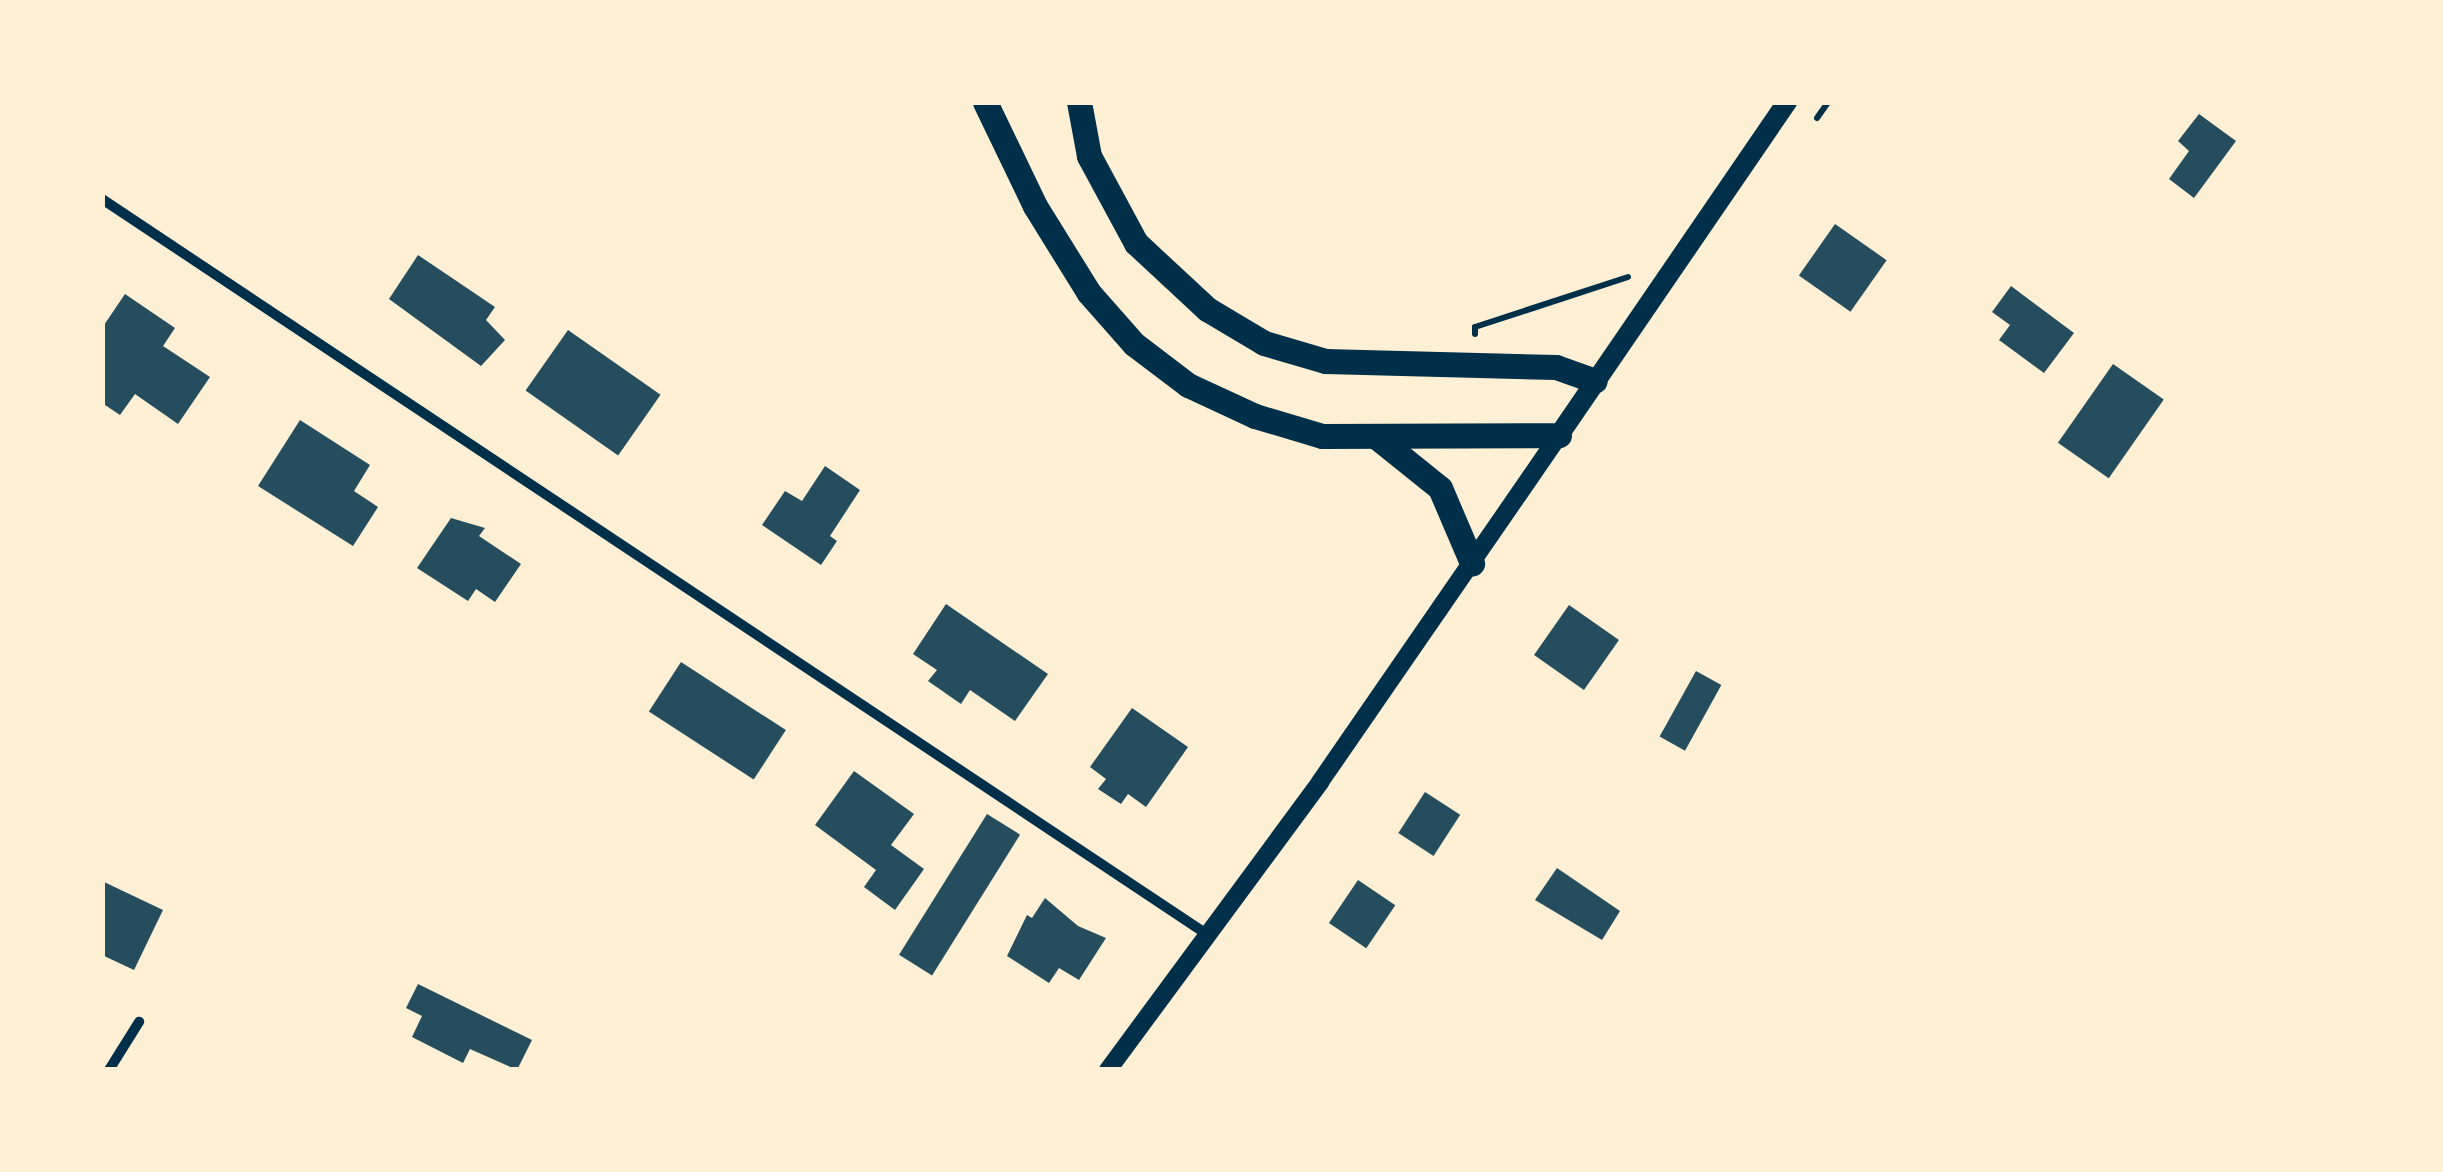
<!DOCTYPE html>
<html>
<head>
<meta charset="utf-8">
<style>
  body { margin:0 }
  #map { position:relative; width:2443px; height:1172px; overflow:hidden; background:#fdf0d5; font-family:Helvetica,sans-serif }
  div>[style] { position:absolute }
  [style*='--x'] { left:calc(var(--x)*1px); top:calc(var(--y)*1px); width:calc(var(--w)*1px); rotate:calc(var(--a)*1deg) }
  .building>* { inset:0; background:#264d5e; transform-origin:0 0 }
  .path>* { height:6px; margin:-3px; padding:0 3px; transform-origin:3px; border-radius:3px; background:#003049 }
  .minor>* { height:10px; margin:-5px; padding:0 5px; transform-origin:5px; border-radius:5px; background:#003049 }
  .tertiary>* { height:18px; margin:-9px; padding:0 9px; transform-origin:9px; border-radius:9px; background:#003049 }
  .secondary>* { height:20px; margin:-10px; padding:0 10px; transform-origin:10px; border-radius:10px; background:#003049 }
  .primary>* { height:25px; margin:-12.5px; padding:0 12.5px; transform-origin:12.5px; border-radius:12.5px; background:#003049 }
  span { translate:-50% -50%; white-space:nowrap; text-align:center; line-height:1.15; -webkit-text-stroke:10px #fdf0d5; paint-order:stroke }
  .frame { position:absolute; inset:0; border:105px solid #fdf0d5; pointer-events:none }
</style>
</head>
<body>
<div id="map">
  <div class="building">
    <i style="clip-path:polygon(2199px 114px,2236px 141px,2194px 198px,2169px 179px,2189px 151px,2178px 141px)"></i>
    <i style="left:1835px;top:224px;width:63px;height:63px;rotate:35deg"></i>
    <i style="clip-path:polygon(418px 255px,495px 307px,486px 320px,505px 340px,481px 366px,389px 299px)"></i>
    <i style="clip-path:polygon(2011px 286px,2074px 333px,2044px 373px,1999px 340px,2010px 325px,1992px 312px)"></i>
    <i style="clip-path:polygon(125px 294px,175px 328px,163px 346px,210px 377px,178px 424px,135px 394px,120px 415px,102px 403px,102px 328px)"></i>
    <i style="left:568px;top:330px;width:113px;height:74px;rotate:35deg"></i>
    <i style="left:2113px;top:364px;width:62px;height:96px;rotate:35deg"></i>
    <i style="clip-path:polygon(300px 420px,370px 465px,354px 491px,378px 507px,353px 546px,258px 486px)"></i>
    <i style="clip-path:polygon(825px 466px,860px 490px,830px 536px,837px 541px,821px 565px,762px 525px,785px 491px,802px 501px)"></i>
    <i style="clip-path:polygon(451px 518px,485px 528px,479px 536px,521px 564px,495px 602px,476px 589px,468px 601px,417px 568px)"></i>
    <i style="clip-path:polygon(946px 604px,1048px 674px,1015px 721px,970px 690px,961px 704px,928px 681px,937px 670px,913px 654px)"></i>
    <i style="left:1569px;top:605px;width:61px;height:61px;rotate:35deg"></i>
    <i style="left:681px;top:662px;width:125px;height:59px;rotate:33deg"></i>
    <i style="left:1696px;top:671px;width:29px;height:75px;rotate:29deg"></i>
    <i style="clip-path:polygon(1132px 708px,1188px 747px,1146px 807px,1128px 794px,1121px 804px,1098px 789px,1106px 779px,1090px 767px)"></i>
    <i style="clip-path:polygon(854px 771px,914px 814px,891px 845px,924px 869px,895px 910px,864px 887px,876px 870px,815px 825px)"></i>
    <i style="left:1425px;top:792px;width:42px;height:49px;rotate:33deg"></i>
    <i style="left:987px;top:814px;width:39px;height:166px;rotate:32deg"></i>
    <i style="clip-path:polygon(1557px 868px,1620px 911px,1602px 940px,1535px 900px)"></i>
    <i style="left:1358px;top:880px;width:45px;height:52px;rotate:34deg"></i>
    <i style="clip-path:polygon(102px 881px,163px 910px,134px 970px,102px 955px)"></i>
    <i style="clip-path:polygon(1045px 898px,1078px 926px,1106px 938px,1079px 980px,1059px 968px,1049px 983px,1007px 956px,1027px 915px,1032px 918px)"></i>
    <i style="clip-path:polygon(418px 984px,532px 1040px,517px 1070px,470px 1049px,463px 1063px,412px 1037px,422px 1016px,406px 1008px)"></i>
  </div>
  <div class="path">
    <i style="--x:1817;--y:118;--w:19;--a:-55"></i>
    <i style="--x:1475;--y:334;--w:7;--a:-90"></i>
    <i style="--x:1475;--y:327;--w:161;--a:-18.1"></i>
  </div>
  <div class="minor">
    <i style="--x:102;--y:199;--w:1329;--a:33.64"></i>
    <i style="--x:109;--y:1070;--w:57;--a:-58"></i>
  </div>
  <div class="tertiary">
    <i style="--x:1108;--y:1070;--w:358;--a:-53.6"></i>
    <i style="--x:1320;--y:782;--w:421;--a:-55.4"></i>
  </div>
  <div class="secondary">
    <i style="--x:1559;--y:435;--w:404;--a:-55.6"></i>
  </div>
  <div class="primary">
    <i style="--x:985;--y:102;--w:115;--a:64.3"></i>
    <i style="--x:1035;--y:206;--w:102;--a:58.2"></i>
    <i style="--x:1089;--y:293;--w:68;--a:48.6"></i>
    <i style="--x:1134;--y:344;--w:68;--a:37.2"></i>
    <i style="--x:1188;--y:385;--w:74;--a:24.8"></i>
    <i style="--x:1255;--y:416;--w:70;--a:16.6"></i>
    <i style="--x:1322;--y:436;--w:237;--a:-0.2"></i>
    <i style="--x:1079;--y:102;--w:55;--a:79.5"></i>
    <i style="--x:1089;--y:156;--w:99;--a:61.6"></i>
    <i style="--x:1136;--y:243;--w:97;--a:42.9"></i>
    <i style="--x:1207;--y:309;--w:66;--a:30.8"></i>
    <i style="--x:1264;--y:343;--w:64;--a:16.4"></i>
    <i style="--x:1325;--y:361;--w:231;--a:1.5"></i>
    <i style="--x:1556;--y:367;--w:41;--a:19.7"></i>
    <i style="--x:1379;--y:439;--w:78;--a:38.8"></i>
    <i style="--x:1440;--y:488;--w:82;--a:66.9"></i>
  </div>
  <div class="frame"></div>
</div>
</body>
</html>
